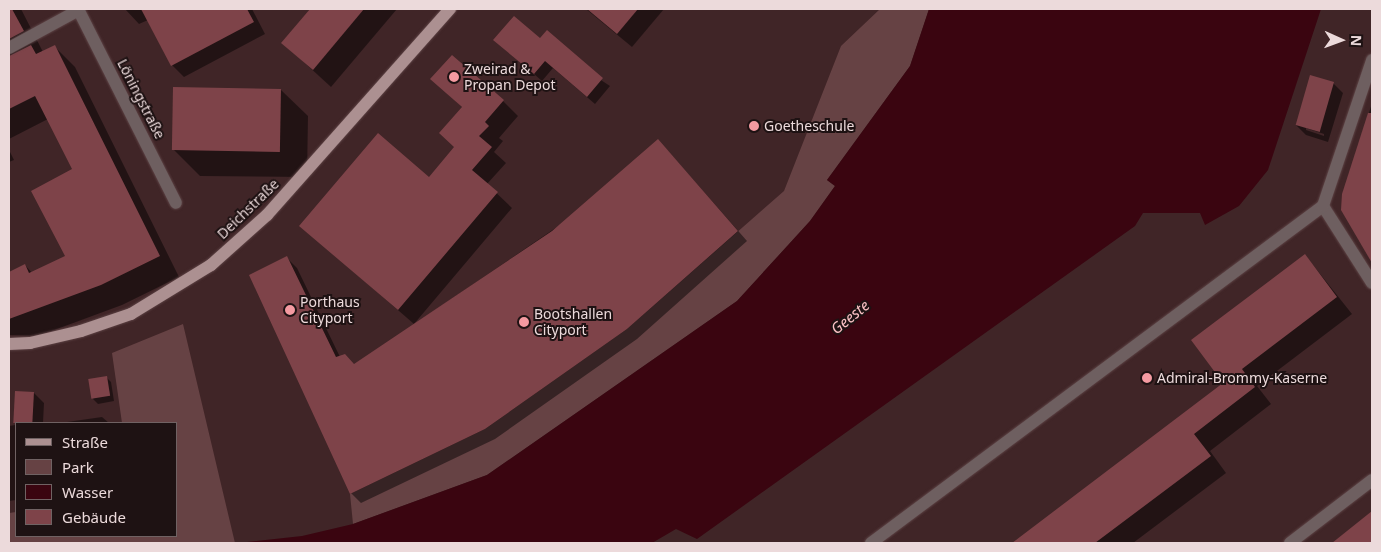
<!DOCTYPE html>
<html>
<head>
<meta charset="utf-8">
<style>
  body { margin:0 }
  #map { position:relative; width:1381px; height:552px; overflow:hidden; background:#402527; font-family:"Noto Sans",sans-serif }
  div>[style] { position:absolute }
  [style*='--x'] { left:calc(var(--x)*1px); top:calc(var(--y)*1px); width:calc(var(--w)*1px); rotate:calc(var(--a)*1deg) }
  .green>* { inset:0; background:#664244 }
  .water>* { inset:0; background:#3a0510 }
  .shadow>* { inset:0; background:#0007 }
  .building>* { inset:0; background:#7e4349; transform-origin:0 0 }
  .roads { filter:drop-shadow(0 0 1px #5c4244) drop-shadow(0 0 1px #5c4244) }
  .minor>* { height:12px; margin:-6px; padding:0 6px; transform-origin:6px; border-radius:6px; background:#6e5f60 }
  .major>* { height:12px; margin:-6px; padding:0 6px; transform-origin:6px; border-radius:6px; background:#ac9091 }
  .dots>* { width:14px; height:14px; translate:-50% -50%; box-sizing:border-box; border:2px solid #1e1213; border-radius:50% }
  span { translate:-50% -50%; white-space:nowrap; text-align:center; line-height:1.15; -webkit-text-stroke:4px #1e1213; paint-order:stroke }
  .poi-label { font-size:14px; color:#ecdadb }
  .left { translate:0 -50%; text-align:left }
  .street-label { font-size:14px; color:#ecdadb }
  .water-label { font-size:15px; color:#fcc2c5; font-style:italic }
  .frame { position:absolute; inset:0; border:10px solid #ecdadb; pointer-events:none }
  .legend { position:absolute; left:15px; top:422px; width:162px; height:115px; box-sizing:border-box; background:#1e1213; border:1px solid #706263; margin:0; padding:6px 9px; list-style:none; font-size:15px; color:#ecdadb }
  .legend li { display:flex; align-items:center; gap:10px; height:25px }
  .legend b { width:25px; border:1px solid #706263 }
  .north { position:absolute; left:1316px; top:15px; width:50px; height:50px; -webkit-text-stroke:4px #1e1213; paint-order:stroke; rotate:92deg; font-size:14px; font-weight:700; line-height:20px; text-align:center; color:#ecdadb }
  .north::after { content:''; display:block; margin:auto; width:18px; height:22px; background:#ecdadb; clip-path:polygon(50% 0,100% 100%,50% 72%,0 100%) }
</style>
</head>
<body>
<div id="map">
  <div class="green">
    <i style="clip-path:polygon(880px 9px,929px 9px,910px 66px,827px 180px,835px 186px,810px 221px,737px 301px,487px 475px,353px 524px,350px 494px,485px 429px,627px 329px,784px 191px,841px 46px)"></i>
    <i style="clip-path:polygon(183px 324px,235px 543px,9px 543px,9px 513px,16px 512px,16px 536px,176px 536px,176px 423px,122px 423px,112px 353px)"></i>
  </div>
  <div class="water">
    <i style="clip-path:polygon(929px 9px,1321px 9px,1268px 170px,1239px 206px,1205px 225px,1200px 213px,1143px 213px,1135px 226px,697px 539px,676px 529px,652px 543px,238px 543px,302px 536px,353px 524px,487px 475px,737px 301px,810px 221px,835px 186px,827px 180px,910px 66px)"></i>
  </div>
  <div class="shadow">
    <i style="clip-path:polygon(9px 9px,21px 9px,43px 52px,54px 46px,75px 67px,179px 277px,122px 305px,38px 336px,9px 335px,9px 273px,25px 265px,32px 273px,67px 256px,74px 170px,48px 119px,9px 139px)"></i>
    <i style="clip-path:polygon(125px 9px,252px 9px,265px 34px,184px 77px,172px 65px,148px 20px,139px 24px)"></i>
    <i style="clip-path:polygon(311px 9px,397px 9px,331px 87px,283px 43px)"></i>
    <i style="clip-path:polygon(586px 9px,664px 9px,632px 47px)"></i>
    <i style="clip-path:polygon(540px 40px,610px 86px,595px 104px,553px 68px,542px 81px,503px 47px)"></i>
    <i style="clip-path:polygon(432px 79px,503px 101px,518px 116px,499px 138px,503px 141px,494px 152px,506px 163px,487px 184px,512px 208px,414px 324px,300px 225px,429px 178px,455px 148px,463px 108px)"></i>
    <i style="clip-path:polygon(evenodd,1333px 83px,1343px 93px,1328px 142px,1306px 135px,1296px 125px,1333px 83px,1306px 128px,1324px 134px,1324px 136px,1306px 130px,1306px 128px)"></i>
    <i style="clip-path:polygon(281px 90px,308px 116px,307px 177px,200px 176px,173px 149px)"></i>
    <i style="clip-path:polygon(1372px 103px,1372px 261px,1343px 210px,1344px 195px)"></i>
    <i style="clip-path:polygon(9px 150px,14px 160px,9px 162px)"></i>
    <i style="clip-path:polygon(668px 151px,747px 241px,637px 339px,495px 439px,361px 503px,351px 493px,287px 258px,297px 268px,340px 357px,355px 365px)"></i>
    <i style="clip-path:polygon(1305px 255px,1352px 314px,1257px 386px,1271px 404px,1210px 451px,1226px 473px,1133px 543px,1029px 543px,1024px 536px,1225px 383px)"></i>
    <i style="clip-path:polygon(106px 377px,111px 382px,114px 401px,98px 404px,93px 399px)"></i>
    <i style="clip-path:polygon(17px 392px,34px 393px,44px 403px,43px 423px,16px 423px,16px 500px,9px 501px,9px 426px,15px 425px)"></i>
    <i style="clip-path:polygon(102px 417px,109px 423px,60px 423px)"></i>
    <i style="clip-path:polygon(1372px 513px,1372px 543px,1341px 543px,1338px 540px)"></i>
  </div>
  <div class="building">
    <i style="clip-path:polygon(9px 9px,12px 9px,24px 31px,9px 39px)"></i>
    <i style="clip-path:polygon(141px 9px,247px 9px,254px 22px,171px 66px)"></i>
    <i style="clip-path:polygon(310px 9px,364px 9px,313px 70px,281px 43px)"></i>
    <i style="clip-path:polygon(587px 9px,638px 9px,617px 34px)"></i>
    <i style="clip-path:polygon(514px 16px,540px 38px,547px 30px,603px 78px,587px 97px,545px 61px,534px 74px,493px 40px)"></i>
    <i style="clip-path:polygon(31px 45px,36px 54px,55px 45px,160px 256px,101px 285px,9px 319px,9px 272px,25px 264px,29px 273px,65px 256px,31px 191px,72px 169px,35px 96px,9px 109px,9px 56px)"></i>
    <i style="clip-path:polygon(452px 55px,504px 100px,485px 122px,489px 126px,479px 136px,492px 147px,472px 170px,498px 192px,398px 310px,299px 226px,378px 133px,429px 177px,454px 147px,439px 133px,462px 107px,430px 79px)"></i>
    <i style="left:1310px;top:75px;width:25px;height:52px;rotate:16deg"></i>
    <i style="left:173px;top:87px;width:108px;height:63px;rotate:1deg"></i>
    <i style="clip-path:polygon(1368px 113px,1372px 113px,1372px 263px,1341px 210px,1342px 194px)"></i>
    <i style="clip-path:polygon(658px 139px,738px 231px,627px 329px,485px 429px,350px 494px,249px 275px,287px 256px,336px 357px,345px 354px,354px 364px,552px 231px)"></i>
    <i style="clip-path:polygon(1305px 254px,1337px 297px,1242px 369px,1255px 387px,1194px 434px,1211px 456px,1095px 543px,1012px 543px,1223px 383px,1191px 340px)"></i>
    <i style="left:107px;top:376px;width:20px;height:19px;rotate:81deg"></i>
    <i style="left:15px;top:391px;width:19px;height:32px;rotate:3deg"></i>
    <i style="clip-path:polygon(1372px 511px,1372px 543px,1332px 543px)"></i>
  </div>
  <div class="roads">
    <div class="minor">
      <i style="--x:78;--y:9;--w:217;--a:63.2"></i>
      <i style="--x:9;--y:48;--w:80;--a:-28.5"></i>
      <i style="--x:1323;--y:206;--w:91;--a:57.5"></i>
      <i style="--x:871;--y:543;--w:564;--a:-36.71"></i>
      <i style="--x:1323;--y:206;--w:154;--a:-71.4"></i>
      <i style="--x:1290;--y:543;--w:103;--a:-37.5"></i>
    </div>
    <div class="major">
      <i style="--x:9;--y:344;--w:21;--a:-3"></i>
      <i style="--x:30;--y:343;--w:52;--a:-13.2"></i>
      <i style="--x:81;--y:331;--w:53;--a:-18.8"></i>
      <i style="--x:131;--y:314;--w:94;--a:-31.5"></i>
      <i style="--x:211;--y:265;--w:75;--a:-41.8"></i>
      <i style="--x:267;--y:215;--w:276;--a:-48.4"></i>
    </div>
  </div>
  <div class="dots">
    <i style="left:454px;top:77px;background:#f49aa1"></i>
    <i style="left:754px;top:126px;background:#f49aa1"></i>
    <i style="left:290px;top:310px;background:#f49aa1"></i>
    <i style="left:524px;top:322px;background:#f49aa1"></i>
    <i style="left:1147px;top:378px;background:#f49aa1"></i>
  </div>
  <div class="poi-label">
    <span class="left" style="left:464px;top:77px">Zweirad &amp;<br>Propan Depot</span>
    <span class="left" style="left:764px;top:126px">Goetheschule</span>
    <span class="left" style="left:300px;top:310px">Porthaus<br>Cityport</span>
    <span class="left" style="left:534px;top:322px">Bootshallen<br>Cityport</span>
    <span class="left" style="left:1157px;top:378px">Admiral-Brommy-Kaserne</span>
  </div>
  <div class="street-label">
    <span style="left:141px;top:99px;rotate:63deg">Löningstraße</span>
    <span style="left:248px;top:209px;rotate:-44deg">Deichstraße</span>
  </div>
  <div class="water-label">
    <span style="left:850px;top:317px;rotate:-39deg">Geeste</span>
  </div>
  <div class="frame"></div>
  <ul class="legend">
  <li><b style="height:6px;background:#ac9091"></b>Straße</li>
  <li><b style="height:14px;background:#664244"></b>Park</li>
  <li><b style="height:14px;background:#3a0510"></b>Wasser</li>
  <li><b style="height:14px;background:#7e4349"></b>Gebäude</li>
  </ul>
  <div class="north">N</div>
</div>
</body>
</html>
